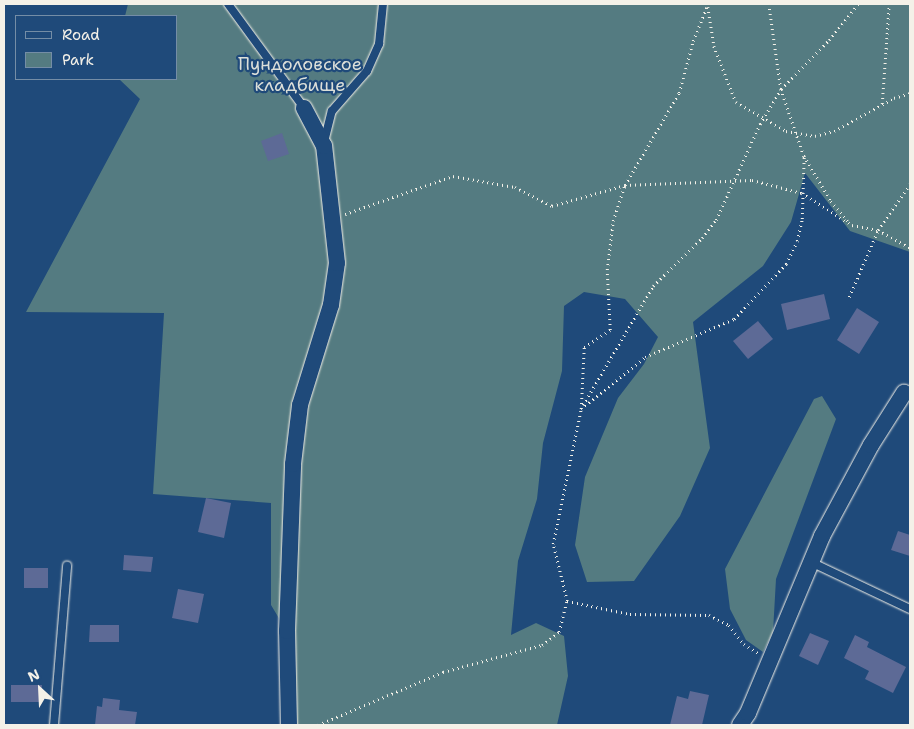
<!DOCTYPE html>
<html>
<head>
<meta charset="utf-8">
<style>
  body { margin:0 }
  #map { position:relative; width:914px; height:729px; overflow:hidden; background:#1f4a7a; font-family:"Shantell Sans",sans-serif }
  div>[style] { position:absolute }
  .green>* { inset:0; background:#547b81 }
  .building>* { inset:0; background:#5d6a96 }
  .path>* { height:2.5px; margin-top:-1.25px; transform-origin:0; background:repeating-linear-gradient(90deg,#f4f1e8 0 1px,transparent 0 5px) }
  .roads { filter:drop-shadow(0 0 1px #f4f1e8) drop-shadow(0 0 1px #f4f1e8) }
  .service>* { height:8px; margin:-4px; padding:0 4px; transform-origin:4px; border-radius:4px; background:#1f4a7a }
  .minor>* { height:16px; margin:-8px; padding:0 8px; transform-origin:8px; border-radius:8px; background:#1f4a7a }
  span { translate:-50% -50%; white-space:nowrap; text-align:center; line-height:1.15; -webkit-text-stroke:4.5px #1f4a7a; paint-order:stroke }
  .park-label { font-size:18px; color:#dcdfd9 }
  .frame { position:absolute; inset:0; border:5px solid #f4f1e8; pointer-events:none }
  .legend { position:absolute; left:15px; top:15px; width:162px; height:65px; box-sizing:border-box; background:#1f4a7a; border:1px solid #748da6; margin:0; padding:6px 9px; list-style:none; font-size:15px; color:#f4f1e8 }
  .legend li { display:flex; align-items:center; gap:10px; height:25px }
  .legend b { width:25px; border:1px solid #748da6 }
  .north { position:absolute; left:15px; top:664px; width:50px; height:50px; -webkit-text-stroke:4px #1f4a7a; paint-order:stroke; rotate:335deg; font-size:14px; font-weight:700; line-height:20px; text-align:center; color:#f4f1e8 }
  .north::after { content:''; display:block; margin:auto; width:18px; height:22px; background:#f4f1e8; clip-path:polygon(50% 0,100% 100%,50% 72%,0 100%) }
</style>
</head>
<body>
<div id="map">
  <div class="green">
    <i style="clip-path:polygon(128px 4px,910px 4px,910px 252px,850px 231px,805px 173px,791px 222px,763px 266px,693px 322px,710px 448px,680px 516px,634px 581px,587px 582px,575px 545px,585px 477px,618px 398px,644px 364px,658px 337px,625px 299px,584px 292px,564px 306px,562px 371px,543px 443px,537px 499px,518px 561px,511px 635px,536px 623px,564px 636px,568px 676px,557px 725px,296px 725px,292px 640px,271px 605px,271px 503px,153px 494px,164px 313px,26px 312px,140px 99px,119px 79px,176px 79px,176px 16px,125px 16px)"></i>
    <i style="clip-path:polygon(822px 396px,836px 419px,776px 579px,773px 632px,763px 652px,746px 640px,730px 609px,725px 569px,814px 399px)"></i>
  </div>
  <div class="building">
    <i style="clip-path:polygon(282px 133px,289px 154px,268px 161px,261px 141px)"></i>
    <i style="clip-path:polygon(824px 294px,830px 319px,787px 330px,781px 304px)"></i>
    <i style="clip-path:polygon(857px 308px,879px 322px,859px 354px,837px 340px)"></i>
    <i style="clip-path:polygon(758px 321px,773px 339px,748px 359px,733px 341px)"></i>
    <i style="clip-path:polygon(206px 498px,231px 503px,224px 538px,198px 532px)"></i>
    <i style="clip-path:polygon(898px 531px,910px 535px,910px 556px,891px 550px)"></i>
    <i style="clip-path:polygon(124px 555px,153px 557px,151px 572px,123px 570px)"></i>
    <i style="clip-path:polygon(24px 568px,48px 568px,48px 588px,24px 588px)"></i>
    <i style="clip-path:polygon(178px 589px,204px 594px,198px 623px,172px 618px)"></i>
    <i style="clip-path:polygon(90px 625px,119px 625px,119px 642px,89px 642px)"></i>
    <i style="clip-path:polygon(810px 633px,829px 641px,818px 665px,799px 656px)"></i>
    <i style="clip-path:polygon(855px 635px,869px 642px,867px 647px,906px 667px,893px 693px,865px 679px,869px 671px,844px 658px)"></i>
    <i style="clip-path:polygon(11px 685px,42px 685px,41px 702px,11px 702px)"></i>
    <i style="clip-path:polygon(690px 691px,709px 695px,702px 725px,670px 725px,677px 696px,688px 699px)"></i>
    <i style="clip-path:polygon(103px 698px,120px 700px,119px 710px,137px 712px,135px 725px,95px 725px,97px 706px,102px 707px)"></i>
  </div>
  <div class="path">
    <i style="left:769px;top:4px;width:86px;rotate:82deg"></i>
    <i style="left:781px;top:89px;width:71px;rotate:71.1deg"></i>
    <i style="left:804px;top:156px;width:52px;rotate:59deg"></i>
    <i style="left:831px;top:201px;width:26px;rotate:50deg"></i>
    <i style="left:708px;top:7px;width:39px;rotate:81deg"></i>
    <i style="left:714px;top:46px;width:60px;rotate:68.6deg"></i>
    <i style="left:736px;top:102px;width:58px;rotate:30.1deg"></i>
    <i style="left:786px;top:131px;width:29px;rotate:10deg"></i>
    <i style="left:815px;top:136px;width:20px;rotate:-15deg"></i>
    <i style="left:834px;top:131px;width:68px;rotate:-28.8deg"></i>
    <i style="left:894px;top:98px;width:17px;rotate:-17deg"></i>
    <i style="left:882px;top:104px;width:100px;rotate:-86deg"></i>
    <i style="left:345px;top:214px;width:114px;rotate:-19.4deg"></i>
    <i style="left:453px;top:176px;width:63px;rotate:10.1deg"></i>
    <i style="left:515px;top:187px;width:42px;rotate:27.2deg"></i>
    <i style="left:552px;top:206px;width:76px;rotate:-16deg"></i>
    <i style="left:625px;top:185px;width:127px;rotate:-2.3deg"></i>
    <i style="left:752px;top:180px;width:52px;rotate:14.6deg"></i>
    <i style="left:802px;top:193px;width:59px;rotate:32.6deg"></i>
    <i style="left:852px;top:225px;width:26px;rotate:11deg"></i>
    <i style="left:878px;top:230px;width:37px;rotate:29deg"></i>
    <i style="left:849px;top:297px;width:73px;rotate:-66.6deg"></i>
    <i style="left:878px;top:230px;width:56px;rotate:-55.2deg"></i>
    <i style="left:583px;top:405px;width:138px;rotate:-59.5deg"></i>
    <i style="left:653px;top:286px;width:69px;rotate:-44.4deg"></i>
    <i style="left:702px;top:238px;width:23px;rotate:-52deg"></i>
    <i style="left:716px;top:220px;width:106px;rotate:-65.4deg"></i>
    <i style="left:760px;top:124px;width:41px;rotate:-59deg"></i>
    <i style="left:781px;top:89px;width:69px;rotate:-45.6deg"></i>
    <i style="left:829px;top:40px;width:46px;rotate:-51.1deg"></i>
    <i style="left:581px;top:409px;width:62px;rotate:-87.2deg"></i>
    <i style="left:584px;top:347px;width:31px;rotate:-33deg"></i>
    <i style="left:610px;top:330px;width:60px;rotate:-92.9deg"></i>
    <i style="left:607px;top:270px;width:49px;rotate:-83deg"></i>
    <i style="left:613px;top:221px;width:38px;rotate:-72deg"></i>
    <i style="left:625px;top:185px;width:107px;rotate:-59.6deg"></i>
    <i style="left:679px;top:93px;width:54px;rotate:-74.9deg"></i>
    <i style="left:693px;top:41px;width:40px;rotate:-68deg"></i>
    <i style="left:567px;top:601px;width:64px;rotate:11.7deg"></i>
    <i style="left:630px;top:614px;width:79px;rotate:0.7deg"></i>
    <i style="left:709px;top:615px;width:22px;rotate:27deg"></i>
    <i style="left:729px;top:625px;width:24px;rotate:52deg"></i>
    <i style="left:744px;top:644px;width:17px;rotate:33deg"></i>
    <i style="left:318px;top:725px;width:136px;rotate:-23deg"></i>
    <i style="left:443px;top:672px;width:103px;rotate:-15.3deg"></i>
    <i style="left:542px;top:645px;width:21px;rotate:-37deg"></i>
    <i style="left:559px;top:632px;width:32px;rotate:-76deg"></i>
    <i style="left:567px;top:601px;width:59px;rotate:-103.8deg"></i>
    <i style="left:553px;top:544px;width:138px;rotate:-78.3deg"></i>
    <i style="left:581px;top:409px;width:82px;rotate:-39.1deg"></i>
    <i style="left:645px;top:357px;width:97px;rotate:-23.1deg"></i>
    <i style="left:734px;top:319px;width:76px;rotate:-46.6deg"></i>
    <i style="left:786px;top:264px;width:25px;rotate:-64deg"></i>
    <i style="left:797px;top:241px;width:23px;rotate:-77deg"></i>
    <i style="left:802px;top:219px;width:63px;rotate:-88.2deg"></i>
  </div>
  <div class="roads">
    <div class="service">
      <i style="left:228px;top:4px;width:129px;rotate:53.8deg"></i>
      <i style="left:324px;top:142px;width:32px;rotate:-76deg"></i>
      <i style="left:332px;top:111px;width:53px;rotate:-48.8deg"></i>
      <i style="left:367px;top:71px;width:30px;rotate:-66deg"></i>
      <i style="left:379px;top:44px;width:40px;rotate:-84.3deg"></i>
      <i style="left:813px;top:563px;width:107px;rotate:25.4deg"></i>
      <i style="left:54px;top:725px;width:160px;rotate:-85.3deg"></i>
    </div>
    <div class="minor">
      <i style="left:289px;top:725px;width:94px;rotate:-91.2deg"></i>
      <i style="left:287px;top:631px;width:167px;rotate:-87.9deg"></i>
      <i style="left:293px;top:464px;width:59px;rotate:-83.2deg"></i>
      <i style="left:300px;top:405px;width:105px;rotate:-72.8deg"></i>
      <i style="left:331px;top:305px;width:42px;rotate:-81.9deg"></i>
      <i style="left:337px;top:263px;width:118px;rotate:-96.3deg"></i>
      <i style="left:324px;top:146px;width:43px;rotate:-117.8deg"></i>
      <i style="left:740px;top:725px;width:14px;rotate:-56deg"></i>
      <i style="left:748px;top:713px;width:192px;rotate:-67.3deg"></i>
      <i style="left:822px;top:536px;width:103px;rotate:-61.7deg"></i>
      <i style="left:871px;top:445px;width:62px;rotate:-57.6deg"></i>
    </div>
  </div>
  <div class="park-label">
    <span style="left:300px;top:75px">Пундоловское<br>кладбище</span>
  </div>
  <div class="frame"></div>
  <ul class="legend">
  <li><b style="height:6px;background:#1f4a7a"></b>Road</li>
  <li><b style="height:14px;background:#547b81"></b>Park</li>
  </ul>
  <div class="north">N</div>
</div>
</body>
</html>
